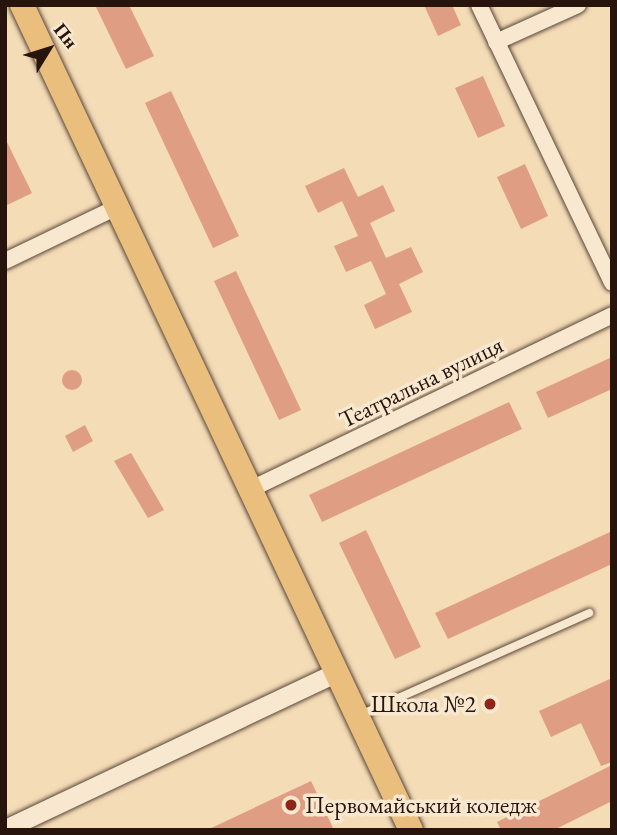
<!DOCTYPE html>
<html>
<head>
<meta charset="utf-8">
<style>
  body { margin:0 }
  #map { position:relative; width:617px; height:835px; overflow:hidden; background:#f4dcb7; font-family:"EB Garamond",serif }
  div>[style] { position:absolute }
  .building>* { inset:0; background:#df9e83 }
  .round { border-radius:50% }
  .roads { filter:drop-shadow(0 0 2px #5a4637) drop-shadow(0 0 2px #5a4637) }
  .service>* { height:8px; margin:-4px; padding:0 4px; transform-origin:4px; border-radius:4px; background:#f8e8d0 }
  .minor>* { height:16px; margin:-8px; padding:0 8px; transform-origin:8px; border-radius:8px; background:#f8e8d0 }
  .tertiary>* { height:19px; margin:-9.5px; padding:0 9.5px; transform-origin:9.5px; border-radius:9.5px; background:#f8e8d0 }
  .primary>* { height:24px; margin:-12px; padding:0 12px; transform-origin:12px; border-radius:12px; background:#eabe7c }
  .dots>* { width:19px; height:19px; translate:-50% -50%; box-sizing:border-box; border:4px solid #f8e8d0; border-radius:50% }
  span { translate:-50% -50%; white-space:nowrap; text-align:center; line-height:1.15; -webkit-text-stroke:7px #f8e8d0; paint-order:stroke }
  .street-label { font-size:24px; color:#27140c }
  .poi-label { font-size:24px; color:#27140c }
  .right { translate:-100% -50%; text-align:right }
  .left { translate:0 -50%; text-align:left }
  .frame { position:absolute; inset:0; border:7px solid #27140c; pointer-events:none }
  .north { position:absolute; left:14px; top:14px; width:70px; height:70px; -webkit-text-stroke:5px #f8e8d0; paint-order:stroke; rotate:52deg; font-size:19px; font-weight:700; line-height:28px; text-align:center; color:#27140c }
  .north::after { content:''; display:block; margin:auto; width:24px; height:32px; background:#27140c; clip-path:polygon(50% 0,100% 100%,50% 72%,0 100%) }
</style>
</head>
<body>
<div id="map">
  <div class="building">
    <i style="clip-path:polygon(95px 5px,129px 5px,154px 56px,126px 69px)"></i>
    <i style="clip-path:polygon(424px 5px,452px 5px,461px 25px,438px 36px)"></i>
    <i style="clip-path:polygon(483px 76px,505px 126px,478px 138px,455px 88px)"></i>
    <i style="clip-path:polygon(171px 91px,239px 236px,213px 248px,145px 103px)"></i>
    <i style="clip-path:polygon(5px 138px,32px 193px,5px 206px)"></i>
    <i style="clip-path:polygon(525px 164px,548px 216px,521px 229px,497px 177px)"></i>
    <i style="clip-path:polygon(344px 168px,358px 197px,383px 185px,395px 211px,370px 223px,386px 258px,411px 247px,423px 272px,399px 284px,412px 312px,375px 329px,364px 305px,386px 294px,371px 261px,346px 272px,334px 246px,358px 236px,342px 201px,318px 213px,305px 186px)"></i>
    <i style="clip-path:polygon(236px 271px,301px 410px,279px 420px,214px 281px)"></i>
    <i style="clip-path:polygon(612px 357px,612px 389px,548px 418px,536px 392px)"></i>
    <i class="round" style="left:62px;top:370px;width:20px;height:20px"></i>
    <i style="clip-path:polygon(509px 402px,522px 429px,322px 522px,309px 495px)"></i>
    <i style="clip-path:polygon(85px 425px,93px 441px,73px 452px,65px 436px)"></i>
    <i style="clip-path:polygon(131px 453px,164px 510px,148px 518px,114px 461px)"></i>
    <i style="clip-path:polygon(366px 530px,421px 647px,395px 659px,339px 543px)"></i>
    <i style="clip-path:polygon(612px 531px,612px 564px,448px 639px,435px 613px)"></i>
    <i style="clip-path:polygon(612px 678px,612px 762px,601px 766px,581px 723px,551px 737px,539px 711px)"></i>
    <i style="clip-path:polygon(612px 765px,612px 801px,554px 830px,501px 830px,497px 822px)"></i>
    <i style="clip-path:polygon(311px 781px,334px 830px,207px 830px)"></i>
  </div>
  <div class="roads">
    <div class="service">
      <i style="left:360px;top:715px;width:251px;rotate:-24deg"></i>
    </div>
    <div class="minor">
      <i style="left:479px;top:5px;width:308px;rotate:64.4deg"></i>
      <i style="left:496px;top:42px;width:90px;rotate:-24.3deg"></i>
      <i style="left:5px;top:261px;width:122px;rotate:-25.7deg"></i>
      <i style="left:249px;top:490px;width:403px;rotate:-25.7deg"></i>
    </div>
    <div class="tertiary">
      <i style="left:5px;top:829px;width:367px;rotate:-25.3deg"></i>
    </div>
    <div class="primary">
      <i style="left:22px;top:5px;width:912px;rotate:64.76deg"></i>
    </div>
  </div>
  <div class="dots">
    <i style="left:490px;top:704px;background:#8f2418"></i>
    <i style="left:291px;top:805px;background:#8f2418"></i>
  </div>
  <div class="street-label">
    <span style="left:421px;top:382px;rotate:-26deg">Театральна вулиця</span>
  </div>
  <div class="poi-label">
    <span class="right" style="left:476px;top:704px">Школа №2</span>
    <span class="left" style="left:305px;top:805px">Первомайський коледж</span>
  </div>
  <div class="frame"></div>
  <div class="north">Пн</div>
</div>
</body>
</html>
